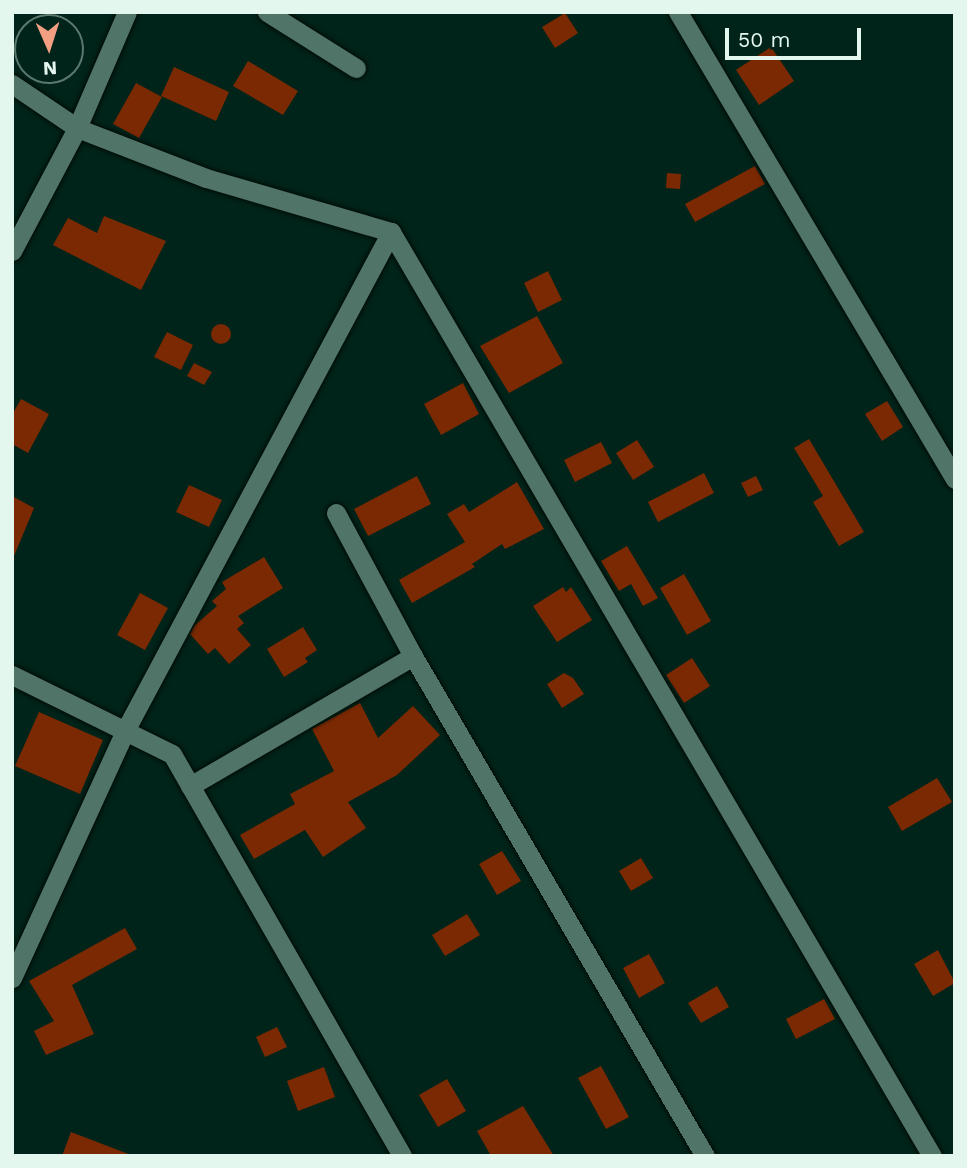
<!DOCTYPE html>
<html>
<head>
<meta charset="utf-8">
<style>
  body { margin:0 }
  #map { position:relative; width:967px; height:1168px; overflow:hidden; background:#00241a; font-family:"Work Sans",sans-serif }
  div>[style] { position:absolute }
  .building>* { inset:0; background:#7a2903 }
  .round { border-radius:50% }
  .roads { filter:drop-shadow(0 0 2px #000c06) drop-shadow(0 0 2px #000c06) }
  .street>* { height:19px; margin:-9.5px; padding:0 9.5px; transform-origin:9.5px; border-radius:9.5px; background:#507568 }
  span { translate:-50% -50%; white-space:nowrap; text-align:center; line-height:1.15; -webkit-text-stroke:6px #00241a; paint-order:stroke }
  .frame { position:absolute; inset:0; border:14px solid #e3f7ef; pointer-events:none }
  .north { position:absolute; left:14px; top:14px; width:70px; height:70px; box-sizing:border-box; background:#00241a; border:2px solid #5b786f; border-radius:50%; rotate:177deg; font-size:19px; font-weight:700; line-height:28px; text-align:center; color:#e3f7ef }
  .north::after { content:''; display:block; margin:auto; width:24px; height:32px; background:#f3a082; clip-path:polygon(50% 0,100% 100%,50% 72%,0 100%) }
  .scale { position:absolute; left:725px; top:28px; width:136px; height:32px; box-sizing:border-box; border:4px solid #e3f7ef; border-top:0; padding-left:9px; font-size:21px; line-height:24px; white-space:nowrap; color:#e3f7ef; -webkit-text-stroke:5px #00241a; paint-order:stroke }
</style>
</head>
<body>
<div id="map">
  <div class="building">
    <i style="clip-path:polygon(565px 13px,578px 33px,555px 48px,542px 27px)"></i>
    <i style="clip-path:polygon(771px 47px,794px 81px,759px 105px,736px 70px)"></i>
    <i style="clip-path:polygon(248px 61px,298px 91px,283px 115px,233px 86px)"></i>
    <i style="clip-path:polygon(174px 67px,229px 92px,216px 121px,161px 96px)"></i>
    <i style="clip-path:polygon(136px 83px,162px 97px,139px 138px,113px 124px)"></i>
    <i style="clip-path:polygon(755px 166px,765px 184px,695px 222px,685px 204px)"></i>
    <i style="clip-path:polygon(667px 173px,681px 174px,680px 189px,666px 188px)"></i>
    <i style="clip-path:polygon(104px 216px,166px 241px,141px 290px,53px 245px,68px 218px,97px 233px)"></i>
    <i style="clip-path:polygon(548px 271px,562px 300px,538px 312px,524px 283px)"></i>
    <i style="clip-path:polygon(537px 316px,563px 363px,509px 393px,480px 346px)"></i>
    <i class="round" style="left:211px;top:324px;width:20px;height:20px"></i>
    <i style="clip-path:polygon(167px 332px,193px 345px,181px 370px,154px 357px)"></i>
    <i style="clip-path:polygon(194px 363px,212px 372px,204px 385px,187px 376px)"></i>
    <i style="clip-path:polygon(463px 383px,479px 414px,441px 435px,424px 404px)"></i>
    <i style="clip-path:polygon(21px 399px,49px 414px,28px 453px,12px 444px,12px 415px)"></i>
    <i style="clip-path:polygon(887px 401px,903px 427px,882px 441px,865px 414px)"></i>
    <i style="clip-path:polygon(809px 439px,864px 532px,839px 546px,813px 502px,823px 496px,794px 448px)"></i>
    <i style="clip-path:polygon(637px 440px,654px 467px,633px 480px,616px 453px)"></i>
    <i style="clip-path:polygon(601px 442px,612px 463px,575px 482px,564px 460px)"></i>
    <i style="clip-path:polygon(704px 473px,714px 493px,658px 522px,648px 502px)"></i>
    <i style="clip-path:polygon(417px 476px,431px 504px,368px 536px,354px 509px)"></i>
    <i style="clip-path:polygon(756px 476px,763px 490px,748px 497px,741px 483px)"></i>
    <i style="clip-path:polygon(517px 482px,544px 529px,505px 549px,502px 544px,472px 564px,475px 567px,412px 603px,399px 580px,465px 542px,447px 514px,464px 504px,469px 512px)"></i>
    <i style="clip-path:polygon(189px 485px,222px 500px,209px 527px,176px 512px)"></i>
    <i style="clip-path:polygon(12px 496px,34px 508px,12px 561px)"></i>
    <i style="clip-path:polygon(627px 546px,658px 598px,643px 606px,631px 584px,619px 591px,601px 561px)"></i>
    <i style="clip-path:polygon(264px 557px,283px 588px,238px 616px,244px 623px,237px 629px,251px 645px,229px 664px,215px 648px,208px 654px,190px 634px,195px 625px,217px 606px,212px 601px,226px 589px,222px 582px)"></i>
    <i style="clip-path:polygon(684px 574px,711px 621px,687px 635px,660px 588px)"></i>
    <i style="clip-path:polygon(563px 587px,566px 592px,571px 587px,592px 620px,557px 642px,533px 606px)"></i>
    <i style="clip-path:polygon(140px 593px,168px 608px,145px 650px,117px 635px)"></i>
    <i style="clip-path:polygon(303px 627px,317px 650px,305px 658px,308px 662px,284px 677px,267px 649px)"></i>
    <i style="clip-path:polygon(692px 658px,710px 686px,684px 703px,666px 675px)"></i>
    <i style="clip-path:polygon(564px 673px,573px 678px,584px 694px,562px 708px,547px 684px)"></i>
    <i style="clip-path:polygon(360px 703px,378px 738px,413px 706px,440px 735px,397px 775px,348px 802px,366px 828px,323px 857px,305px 830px,254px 859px,240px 835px,295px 804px,290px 794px,334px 771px,312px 729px)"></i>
    <i style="clip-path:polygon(39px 712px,103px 740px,80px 794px,15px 766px)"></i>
    <i style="clip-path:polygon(937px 778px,952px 802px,902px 831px,888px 807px)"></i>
    <i style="clip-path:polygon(502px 851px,521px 881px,497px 895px,479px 864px)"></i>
    <i style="clip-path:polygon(641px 858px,653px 878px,631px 891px,619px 871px)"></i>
    <i style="clip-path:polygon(467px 914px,480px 935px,445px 956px,432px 935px)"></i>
    <i style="clip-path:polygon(125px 928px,137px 949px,72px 985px,94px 1034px,46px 1055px,34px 1031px,54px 1021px,29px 981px)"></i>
    <i style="clip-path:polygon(938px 950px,955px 983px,933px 996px,914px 964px)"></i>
    <i style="clip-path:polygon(649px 954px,665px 983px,639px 998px,623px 968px)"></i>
    <i style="clip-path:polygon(717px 986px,729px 1007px,701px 1023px,688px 1003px)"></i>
    <i style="clip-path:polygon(824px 999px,835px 1019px,796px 1039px,786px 1019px)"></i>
    <i style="clip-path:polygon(277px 1027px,287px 1047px,265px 1057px,256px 1037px)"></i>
    <i style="clip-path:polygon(601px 1066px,629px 1117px,606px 1129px,578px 1078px)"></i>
    <i style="clip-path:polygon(324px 1067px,335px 1097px,298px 1111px,287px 1081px)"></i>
    <i style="clip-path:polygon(447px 1079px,466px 1111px,438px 1127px,419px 1095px)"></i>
    <i style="clip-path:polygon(523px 1106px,554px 1156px,491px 1156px,477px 1131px)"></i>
    <i style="clip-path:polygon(71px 1132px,131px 1155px,131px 1156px,62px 1156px)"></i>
  </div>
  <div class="roads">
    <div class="street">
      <i style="left:267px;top:12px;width:105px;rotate:32.2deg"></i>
      <i style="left:678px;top:12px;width:543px;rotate:59.33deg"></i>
      <i style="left:12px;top:84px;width:78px;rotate:34.1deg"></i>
      <i style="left:77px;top:128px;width:126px;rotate:-66.7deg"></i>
      <i style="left:391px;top:232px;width:1071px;rotate:59.65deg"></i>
      <i style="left:12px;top:251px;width:139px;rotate:-62.1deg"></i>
      <i style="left:77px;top:128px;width:138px;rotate:21.2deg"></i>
      <i style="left:206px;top:178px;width:193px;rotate:16.3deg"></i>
      <i style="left:391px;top:232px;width:563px;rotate:118.07deg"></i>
      <i style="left:126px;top:729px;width:274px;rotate:114.6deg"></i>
      <i style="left:336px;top:513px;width:162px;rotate:61.7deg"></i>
      <i style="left:413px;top:656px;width:579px;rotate:59.72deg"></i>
      <i style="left:12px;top:675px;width:178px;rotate:26.3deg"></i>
      <i style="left:172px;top:754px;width:463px;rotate:60.2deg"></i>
      <i style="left:190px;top:786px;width:258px;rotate:-30.2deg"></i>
    </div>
  </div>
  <div class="frame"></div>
  <div class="north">N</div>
  <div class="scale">50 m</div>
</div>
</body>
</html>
